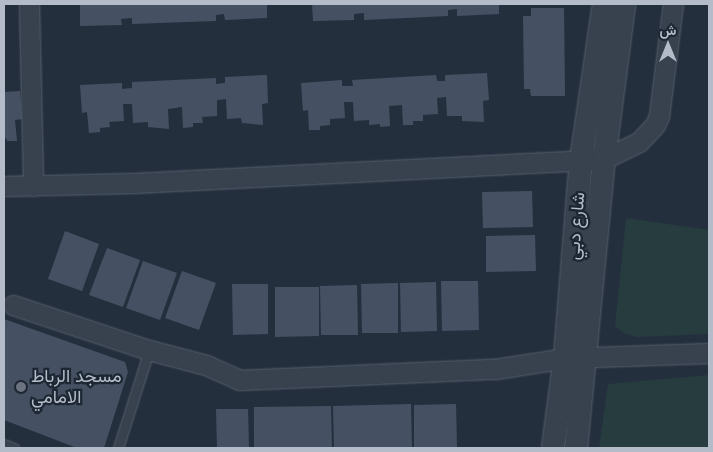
<!DOCTYPE html>
<html>
<head>
<meta charset="utf-8">
<style>
  body { margin:0 }
  #map { position:relative; width:713px; height:452px; overflow:hidden; background:#242f3e; font-family:"DM Sans",Vazirmatn,sans-serif }
  div>[style] { position:absolute }
  .green>* { inset:0; background:#263c3f }
  .building>* { inset:0; background:#455162 }
  .roads { filter:drop-shadow(0 0 1px #565f6c) drop-shadow(0 0 1px #565f6c) }
  .service>* { height:9px; margin:-4.5px; padding:0 4.5px; transform-origin:4.5px; border-radius:4.5px; background:#38414e }
  .minor>* { height:19px; margin:-9.5px; padding:0 9.5px; transform-origin:9.5px; border-radius:9.5px; background:#38414e }
  .tertiary>* { height:22px; margin:-11px; padding:0 11px; transform-origin:11px; border-radius:11px; background:#38414e }
  .dots>* { width:14px; height:14px; translate:-50% -50%; box-sizing:border-box; border:2px solid #1d2633; border-radius:50% }
  span { translate:-50% -50%; white-space:nowrap; text-align:center; line-height:1.15; -webkit-text-stroke:4.5px #1d2633; paint-order:stroke }
  .street-label { font-size:18px; color:#b4bcc9 }
  .poi-label { font-size:18px; color:#b4bcc9 }
  .left { translate:0 -50%; text-align:left }
  .frame { position:absolute; inset:0; border:5px solid #b4bcc9; pointer-events:none }
  .north { position:absolute; left:643px; top:20px; width:50px; height:50px; -webkit-text-stroke:4px #1d2633; paint-order:stroke; rotate:0deg; font-size:14px; font-weight:700; line-height:20px; text-align:center; color:#b4bcc9 }
  .north::after { content:''; display:block; margin:auto; width:18px; height:22px; background:#b4bcc9; clip-path:polygon(50% 0,100% 100%,50% 72%,0 100%) }
</style>
</head>
<body>
<div id="map">
  <div class="green">
    <i style="clip-path:polygon(626px 218px,709px 230px,709px 334px,637px 337px,626px 334px,615px 326px)"></i>
    <i style="clip-path:polygon(709px 375px,709px 448px,599px 448px,608px 384px)"></i>
  </div>
  <div class="building">
    <i style="clip-path:polygon(80px 4px,267px 4px,267px 18px,225px 20px,224px 14px,216px 15px,216px 21px,132px 24px,132px 18px,121px 19px,122px 25px,80px 26px)"></i>
    <i style="clip-path:polygon(312px 4px,499px 4px,499px 14px,457px 16px,457px 9px,448px 10px,448px 16px,364px 20px,364px 13px,354px 14px,354px 20px,313px 21px)"></i>
    <i style="clip-path:polygon(531px 8px,564px 8px,565px 96px,531px 96px,530px 89px,524px 89px,523px 16px,531px 16px)"></i>
    <i style="clip-path:polygon(487px 73px,489px 100px,483px 101px,484px 122px,462px 121px,462px 116px,447px 116px,446px 97px,437px 98px,438px 114px,423px 115px,423px 121px,413px 121px,413px 125px,403px 125px,402px 105px,389px 106px,390px 126px,380px 127px,380px 124px,369px 125px,369px 120px,354px 121px,353px 102px,344px 102px,345px 118px,330px 119px,330px 125px,320px 126px,320px 130px,309px 130px,308px 110px,303px 111px,301px 83px,342px 80px,342px 86px,353px 86px,352px 80px,436px 75px,437px 81px,445px 81px,445px 75px)"></i>
    <i style="clip-path:polygon(267px 75px,268px 103px,262px 104px,263px 125px,242px 123px,241px 118px,227px 119px,226px 99px,217px 100px,217px 116px,202px 117px,203px 123px,193px 123px,193px 127px,183px 128px,182px 107px,168px 109px,169px 129px,148px 127px,148px 122px,133px 123px,132px 104px,123px 104px,124px 121px,109px 122px,110px 127px,100px 128px,100px 132px,89px 133px,87px 112px,82px 113px,80px 85px,122px 83px,122px 89px,132px 88px,132px 82px,216px 78px,216px 84px,225px 83px,225px 77px)"></i>
    <i style="clip-path:polygon(20px 91px,22px 119px,15px 120px,17px 141px,7px 141px,6px 138px,4px 139px,4px 92px)"></i>
    <i style="clip-path:polygon(532px 191px,533px 227px,483px 228px,482px 192px)"></i>
    <i style="clip-path:polygon(65px 231px,99px 244px,82px 291px,48px 279px)"></i>
    <i style="clip-path:polygon(535px 235px,536px 271px,486px 272px,486px 236px)"></i>
    <i style="clip-path:polygon(107px 248px,140px 260px,123px 307px,89px 295px)"></i>
    <i style="clip-path:polygon(143px 261px,177px 273px,160px 320px,126px 308px)"></i>
    <i style="clip-path:polygon(182px 271px,216px 283px,199px 330px,165px 318px)"></i>
    <i style="clip-path:polygon(441px 281px,478px 281px,479px 330px,442px 331px)"></i>
    <i style="clip-path:polygon(436px 282px,437px 331px,401px 332px,400px 283px)"></i>
    <i style="clip-path:polygon(398px 283px,398px 333px,362px 333px,361px 284px)"></i>
    <i style="clip-path:polygon(232px 284px,268px 284px,268px 334px,233px 335px)"></i>
    <i style="clip-path:polygon(357px 285px,358px 335px,321px 335px,320px 286px)"></i>
    <i style="clip-path:polygon(275px 287px,319px 287px,319px 336px,275px 337px)"></i>
    <i style="clip-path:polygon(4px 319px,125px 362px,128px 372px,104px 448px,77px 448px,4px 420px)"></i>
    <i style="clip-path:polygon(411px 404px,412px 448px,334px 448px,333px 406px)"></i>
    <i style="clip-path:polygon(456px 404px,457px 448px,414px 448px,414px 405px)"></i>
    <i style="clip-path:polygon(331px 406px,332px 448px,254px 448px,254px 407px)"></i>
    <i style="clip-path:polygon(216px 409px,248px 409px,249px 448px,217px 448px)"></i>
  </div>
  <div class="roads">
    <div class="service">
      <i style="left:4px;top:444px;width:11px;rotate:22deg"></i>
      <i style="left:118px;top:448px;width:103px;rotate:-72.4deg"></i>
    </div>
    <div class="minor">
      <i style="left:29px;top:4px;width:182px;rotate:88.7deg"></i>
      <i style="left:4px;top:186px;width:130px;rotate:-1.3deg"></i>
      <i style="left:134px;top:183px;width:471px;rotate:-2.9deg"></i>
      <i style="left:604px;top:159px;width:39px;rotate:-26deg"></i>
      <i style="left:639px;top:142px;width:23px;rotate:-47deg"></i>
      <i style="left:655px;top:125px;width:10px;rotate:-66deg"></i>
      <i style="left:659px;top:116px;width:113px;rotate:-82.9deg"></i>
      <i style="left:13px;top:305px;width:143px;rotate:18.3deg"></i>
      <i style="left:149px;top:350px;width:59px;rotate:14.7deg"></i>
      <i style="left:206px;top:365px;width:36px;rotate:24deg"></i>
      <i style="left:239px;top:380px;width:256px;rotate:-2.5deg"></i>
      <i style="left:495px;top:369px;width:71px;rotate:-8.9deg"></i>
      <i style="left:565px;top:358px;width:144px;rotate:-2deg"></i>
    </div>
    <div class="tertiary">
      <i style="left:553px;top:448px;width:91px;rotate:-82.4deg"></i>
      <i style="left:565px;top:358px;width:198px;rotate:-85.4deg"></i>
      <i style="left:581px;top:161px;width:159px;rotate:-81.7deg"></i>
      <i style="left:576px;top:448px;width:290px;rotate:-84.5deg"></i>
      <i style="left:604px;top:159px;width:156px;rotate:-82.6deg"></i>
    </div>
  </div>
  <div class="dots">
    <i style="left:21px;top:387px;background:#6b7280"></i>
  </div>
  <div class="street-label">
    <span style="left:576px;top:226px;rotate:-85deg">شارع دبي</span>
  </div>
  <div class="poi-label">
    <span class="left" style="left:31px;top:387px">مسجد الرباط<br>الامامي</span>
  </div>
  <div class="frame"></div>
  <div class="north">ش</div>
</div>
</body>
</html>
